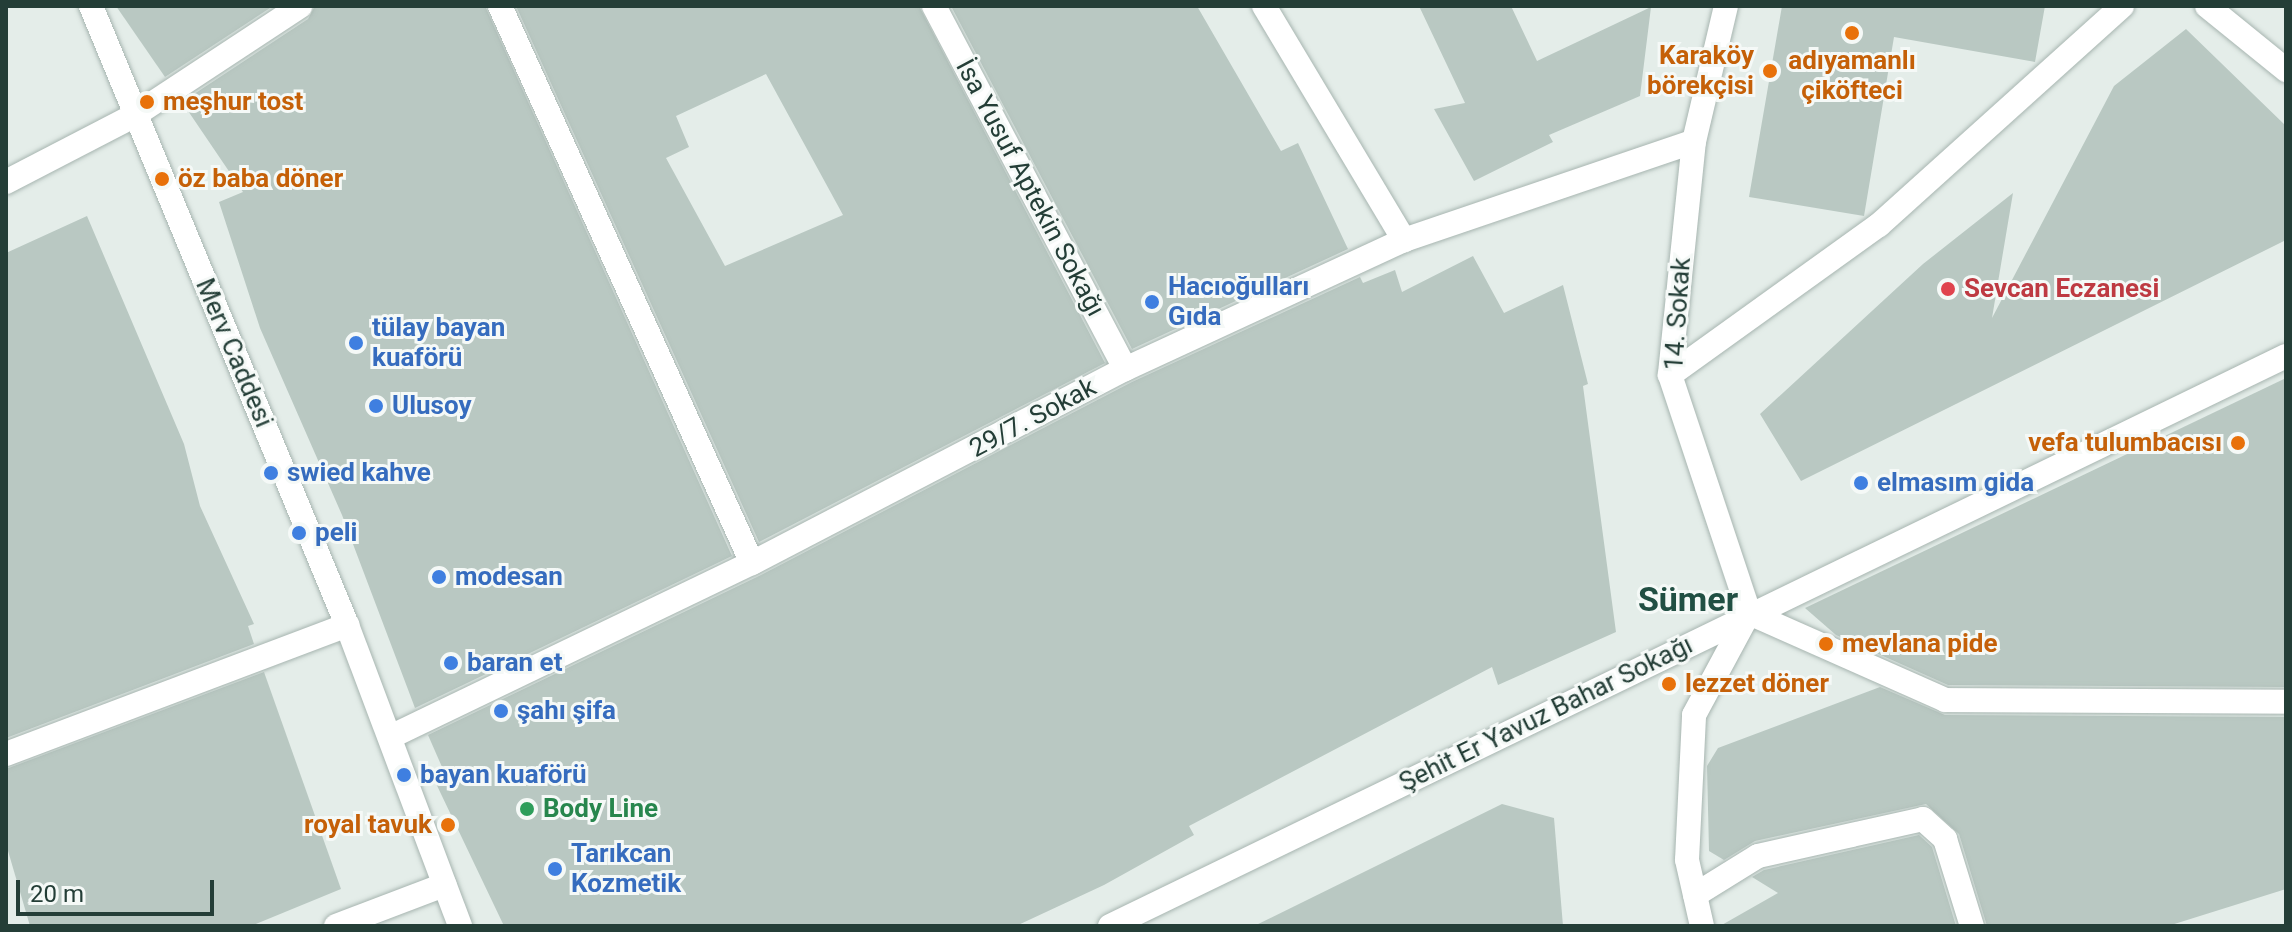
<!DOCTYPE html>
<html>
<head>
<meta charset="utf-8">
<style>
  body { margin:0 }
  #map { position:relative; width:2292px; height:932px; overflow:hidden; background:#e4ede9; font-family:Roboto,sans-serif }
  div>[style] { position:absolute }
  .building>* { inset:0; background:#b9c8c2 }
  .roads { filter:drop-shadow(0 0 2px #a7b5b0) drop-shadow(0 0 2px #a7b5b0) }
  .minor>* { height:24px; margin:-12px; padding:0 12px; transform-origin:12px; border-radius:12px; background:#fff }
  .secondary>* { height:24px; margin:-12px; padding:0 12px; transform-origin:12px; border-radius:12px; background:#fff }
  .dots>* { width:22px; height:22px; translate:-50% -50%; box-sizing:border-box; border:4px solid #f5f9f7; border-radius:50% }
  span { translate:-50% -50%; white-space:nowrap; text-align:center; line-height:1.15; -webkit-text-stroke:6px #f5f9f7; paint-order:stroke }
  .food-label { font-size:26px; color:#c56008; font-weight:700 }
  .right { translate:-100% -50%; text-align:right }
  .left { translate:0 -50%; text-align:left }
  .street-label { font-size:26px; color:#243e37 }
  .shop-label { font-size:26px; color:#366cbe; font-weight:700 }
  .health-label { font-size:26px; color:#be3a42; font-weight:700 }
  .leisure-label { font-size:26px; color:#27864d; font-weight:700 }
  .district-label { font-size:34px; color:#214f43; font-weight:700 }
  .frame { position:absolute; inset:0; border:8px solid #243e37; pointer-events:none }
  .scale { position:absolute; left:16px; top:880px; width:198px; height:36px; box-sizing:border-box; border:4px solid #243e37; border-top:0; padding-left:10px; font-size:24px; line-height:28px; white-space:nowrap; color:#243e37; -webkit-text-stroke:6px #f5f9f7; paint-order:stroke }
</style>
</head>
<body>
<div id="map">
  <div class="building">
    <i style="clip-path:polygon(116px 6px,273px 6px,165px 77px)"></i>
    <i style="clip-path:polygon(315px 6px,485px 6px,732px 556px,415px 708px,342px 515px,260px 328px,219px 202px,243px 192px,182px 102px,308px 19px)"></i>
    <i style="clip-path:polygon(evenodd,516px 6px,919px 6px,1105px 363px,759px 542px,516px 6px,766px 74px,843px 215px,725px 266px,666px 158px,689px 147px,676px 116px,766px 74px)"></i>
    <i style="clip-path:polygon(951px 6px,1197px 6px,1281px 151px,1298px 143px,1348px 249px,1132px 349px)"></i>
    <i style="clip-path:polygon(1419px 6px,1511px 6px,1537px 61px,1651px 7px,1640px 96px,1549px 135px,1553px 142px,1474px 181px,1434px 109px,1465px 103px)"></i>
    <i style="clip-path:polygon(1782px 6px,2045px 6px,2035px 62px,1894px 37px,1864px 216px,1749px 197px)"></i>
    <i style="clip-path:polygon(2186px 29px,2286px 126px,2286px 240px,1801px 481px,1760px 414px,1923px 264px,2013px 193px,1992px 318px,2114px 86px)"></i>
    <i style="clip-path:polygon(87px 216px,184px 444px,200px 506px,254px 624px,248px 626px,254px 644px,6px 738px,6px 253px)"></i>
    <i style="clip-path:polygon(1473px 256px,1504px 313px,1563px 285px,1588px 384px,1583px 386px,1616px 632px,1498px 685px,1492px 667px,1189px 826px,1194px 835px,1104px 885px,1016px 926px,504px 926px,431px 773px,442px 767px,428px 735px,759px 576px,1132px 382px,1360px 277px,1363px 283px,1395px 270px,1402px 292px)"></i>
    <i style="clip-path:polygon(2286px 378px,2286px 687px,1948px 685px,1836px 635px,1805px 608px)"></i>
    <i style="clip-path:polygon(264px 672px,341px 889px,251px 926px,30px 926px,6px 844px,6px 769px)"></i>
    <i style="clip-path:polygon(1880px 687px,1945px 715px,2286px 717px,2286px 889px,2168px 926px,1987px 926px,1959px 834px,1926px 804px,1755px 841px,1724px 860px,1709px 851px,1707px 766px,1718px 748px)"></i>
    <i style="clip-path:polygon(1502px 804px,1554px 818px,1563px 926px,1254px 926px)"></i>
    <i style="clip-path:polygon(1919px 835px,1932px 847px,1956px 926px,1720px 926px,1778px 893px,1752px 877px,1764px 870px)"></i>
  </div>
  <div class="roads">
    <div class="minor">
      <i style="left:500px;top:6px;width:611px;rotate:65.66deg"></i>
      <i style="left:934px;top:6px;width:410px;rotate:62.2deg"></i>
      <i style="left:1264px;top:6px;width:273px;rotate:59.1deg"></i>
      <i style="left:1726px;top:6px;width:139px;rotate:103.3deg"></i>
      <i style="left:1694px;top:141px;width:235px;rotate:95.9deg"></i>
      <i style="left:1670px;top:375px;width:251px;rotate:71.6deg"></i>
      <i style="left:2207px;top:6px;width:102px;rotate:39deg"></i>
      <i style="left:6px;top:182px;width:145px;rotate:-27.4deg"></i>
      <i style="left:135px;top:115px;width:198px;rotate:-33.4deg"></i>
      <i style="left:1670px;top:375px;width:257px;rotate:-35.7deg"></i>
      <i style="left:1879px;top:225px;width:327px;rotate:-42deg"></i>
      <i style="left:1749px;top:613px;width:214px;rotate:23.9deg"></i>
      <i style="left:1945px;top:700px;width:341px;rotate:0.3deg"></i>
      <i style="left:390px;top:737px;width:402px;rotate:-25.7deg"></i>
      <i style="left:752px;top:563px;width:420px;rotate:-27.5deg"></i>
      <i style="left:1125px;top:369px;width:307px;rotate:-24.8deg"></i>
      <i style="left:1404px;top:240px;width:306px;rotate:-18.8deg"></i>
      <i style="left:6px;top:754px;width:365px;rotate:-20.7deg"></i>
      <i style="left:1695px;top:895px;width:74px;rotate:-31.8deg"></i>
      <i style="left:1758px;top:856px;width:169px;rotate:-12.6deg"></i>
      <i style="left:1923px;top:819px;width:30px;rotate:42deg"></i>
      <i style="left:1945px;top:839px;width:91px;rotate:72.8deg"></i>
      <i style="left:336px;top:926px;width:116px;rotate:-20.8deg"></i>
      <i style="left:1110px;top:926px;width:1307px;rotate:-25.86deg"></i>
      <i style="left:1702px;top:926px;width:68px;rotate:-102.8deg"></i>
      <i style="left:1687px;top:860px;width:145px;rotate:-87.2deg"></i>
      <i style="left:1694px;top:715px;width:116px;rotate:-61.7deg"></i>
    </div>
    <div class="secondary">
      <i style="left:91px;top:6px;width:670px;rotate:67.53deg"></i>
      <i style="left:347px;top:625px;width:322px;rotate:69.4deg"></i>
    </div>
  </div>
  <div class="dots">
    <i style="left:1852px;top:33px;background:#e8710a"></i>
    <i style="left:1770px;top:71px;background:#e8710a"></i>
    <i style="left:147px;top:102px;background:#e8710a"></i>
    <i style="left:162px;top:179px;background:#e8710a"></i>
    <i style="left:1948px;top:289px;background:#e0444e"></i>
    <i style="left:1152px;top:302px;background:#3f7fe0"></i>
    <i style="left:356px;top:343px;background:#3f7fe0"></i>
    <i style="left:376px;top:406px;background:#3f7fe0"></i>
    <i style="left:2238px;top:443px;background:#e8710a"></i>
    <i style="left:271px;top:473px;background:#3f7fe0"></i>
    <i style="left:1861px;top:483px;background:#3f7fe0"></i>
    <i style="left:299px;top:533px;background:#3f7fe0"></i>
    <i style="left:439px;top:577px;background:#3f7fe0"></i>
    <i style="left:1826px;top:644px;background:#e8710a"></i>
    <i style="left:451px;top:663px;background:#3f7fe0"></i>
    <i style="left:1669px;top:684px;background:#e8710a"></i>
    <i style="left:501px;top:711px;background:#3f7fe0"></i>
    <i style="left:404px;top:775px;background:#3f7fe0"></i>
    <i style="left:527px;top:809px;background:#2e9e5b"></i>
    <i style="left:448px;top:825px;background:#e8710a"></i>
    <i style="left:555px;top:869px;background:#3f7fe0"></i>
  </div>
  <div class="food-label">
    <span class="right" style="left:1754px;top:71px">Karaköy<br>börekçisi</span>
    <span style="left:1852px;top:76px">adıyamanlı<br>çiköfteci</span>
    <span class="left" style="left:163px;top:102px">meşhur tost</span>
    <span class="left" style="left:178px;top:179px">öz baba döner</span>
    <span class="right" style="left:2222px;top:443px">vefa tulumbacısı</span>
    <span class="left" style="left:1842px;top:644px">mevlana pide</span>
    <span class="left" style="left:1685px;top:684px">lezzet döner</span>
    <span class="right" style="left:432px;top:825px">royal tavuk</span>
  </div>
  <div class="street-label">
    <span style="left:1030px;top:188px;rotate:62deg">İsa Yusuf Aptekin Sokağı</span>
    <span style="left:1678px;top:314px;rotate:-86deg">14. Sokak</span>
    <span style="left:234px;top:353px;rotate:67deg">Merv Caddesi</span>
    <span style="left:1033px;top:418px;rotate:-28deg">29/7. Sokak</span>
    <span style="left:1546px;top:714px;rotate:-26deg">Şehit Er Yavuz Bahar Sokağı</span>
  </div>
  <div class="shop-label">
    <span class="left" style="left:1168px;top:302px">Hacıoğulları<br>Gıda</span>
    <span class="left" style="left:372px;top:343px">tülay bayan<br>kuaförü</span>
    <span class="left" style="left:392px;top:406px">Ulusoy</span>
    <span class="left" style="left:287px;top:473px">swied kahve</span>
    <span class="left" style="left:1877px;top:483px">elmasım gida</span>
    <span class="left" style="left:315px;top:533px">peli</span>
    <span class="left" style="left:455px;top:577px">modesan</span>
    <span class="left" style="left:467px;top:663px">baran et</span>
    <span class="left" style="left:517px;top:711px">şahı şifa</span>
    <span class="left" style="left:420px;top:775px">bayan kuaförü</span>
    <span class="left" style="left:571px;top:869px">Tarıkcan<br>Kozmetik</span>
  </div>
  <div class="health-label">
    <span class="left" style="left:1964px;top:289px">Sevcan Eczanesi</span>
  </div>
  <div class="leisure-label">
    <span class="left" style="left:543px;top:809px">Body Line</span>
  </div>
  <div class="district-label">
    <span style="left:1688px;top:600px">Sümer</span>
  </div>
  <div class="frame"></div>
  <div class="scale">20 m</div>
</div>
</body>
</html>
